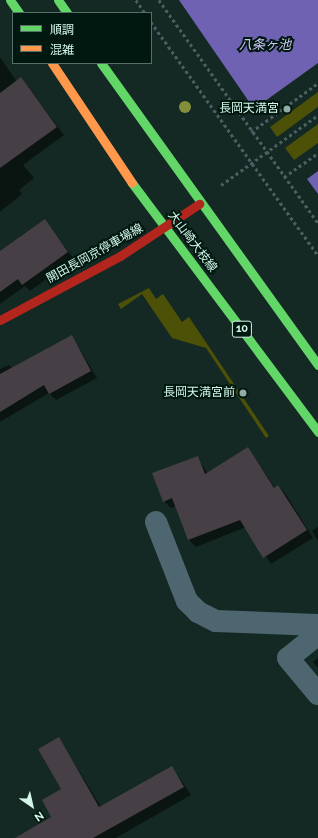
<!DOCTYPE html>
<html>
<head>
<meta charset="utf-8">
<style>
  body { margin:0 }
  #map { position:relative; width:318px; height:838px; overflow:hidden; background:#142923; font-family:Raleway,"Noto Sans JP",sans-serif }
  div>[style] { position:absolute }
  .green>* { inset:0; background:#4d5107 }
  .water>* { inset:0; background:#7062b2 }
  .shadow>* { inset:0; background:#0007 }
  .building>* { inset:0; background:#473f46 }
  .path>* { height:2.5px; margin-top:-1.25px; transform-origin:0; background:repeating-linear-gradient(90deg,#4b5f62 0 3px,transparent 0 6px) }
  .street>* { height:22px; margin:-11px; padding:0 11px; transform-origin:11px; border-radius:11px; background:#4e666f }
  .fast>* { height:9px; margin:-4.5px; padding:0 4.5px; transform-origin:4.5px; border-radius:4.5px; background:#63d668 }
  .slow>* { height:9px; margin:-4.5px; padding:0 4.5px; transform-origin:4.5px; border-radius:4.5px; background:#ff974d }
  .jam>* { height:9px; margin:-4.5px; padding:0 4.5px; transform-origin:4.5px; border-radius:4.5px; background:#b3261e }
  .trees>* { width:12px; height:12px; margin:-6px; border-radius:50%; background:#838e3c }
  .dots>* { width:11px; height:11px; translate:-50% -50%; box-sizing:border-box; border:2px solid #001810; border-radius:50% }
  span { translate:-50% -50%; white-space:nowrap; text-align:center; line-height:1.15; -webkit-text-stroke:4px #001810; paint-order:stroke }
  .shield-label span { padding:1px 3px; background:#001810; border:1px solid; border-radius:3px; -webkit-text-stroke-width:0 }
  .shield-label { font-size:11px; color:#d4f6e9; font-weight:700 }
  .poi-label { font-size:12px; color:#d4f6e9 }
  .right { translate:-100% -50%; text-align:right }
  .street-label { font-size:12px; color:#d4f6e9 }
  .water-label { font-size:13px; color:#cdc8f7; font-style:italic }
  .legend { position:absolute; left:12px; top:12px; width:140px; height:52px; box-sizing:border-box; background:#001810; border:1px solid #557167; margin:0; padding:5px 7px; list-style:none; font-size:12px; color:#d4f6e9 }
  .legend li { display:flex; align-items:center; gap:8px; height:20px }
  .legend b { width:20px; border:1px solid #557167 }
  .north { position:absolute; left:12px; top:786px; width:40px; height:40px; -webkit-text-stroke:3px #001810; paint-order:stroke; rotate:146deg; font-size:11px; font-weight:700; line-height:16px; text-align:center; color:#d4f6e9 }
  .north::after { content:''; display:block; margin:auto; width:14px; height:18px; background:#d4f6e9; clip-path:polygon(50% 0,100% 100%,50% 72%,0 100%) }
</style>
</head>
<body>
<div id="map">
  <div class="green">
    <i style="clip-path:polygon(318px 92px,318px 107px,277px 137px,270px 127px)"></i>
    <i style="clip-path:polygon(318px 124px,318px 143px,294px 160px,285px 148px)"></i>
    <i style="clip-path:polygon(149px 288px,156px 299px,163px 294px,182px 322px,189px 317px,269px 436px,266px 438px,206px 348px,172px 338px,142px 294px,121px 309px,118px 304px)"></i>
  </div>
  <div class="water">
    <i style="clip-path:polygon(179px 0,318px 0,318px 63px,254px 109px)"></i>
    <i style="clip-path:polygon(318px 171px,318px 194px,307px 179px)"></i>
  </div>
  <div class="shadow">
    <i style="clip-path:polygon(0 57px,17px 82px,21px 79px,28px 87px,64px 135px,23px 165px,34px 178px,19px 190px,22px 194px,0 212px)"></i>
    <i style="clip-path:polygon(45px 220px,74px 259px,30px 291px,25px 286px,0 304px,0 252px)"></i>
    <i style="clip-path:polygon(72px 336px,97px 378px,56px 400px,49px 393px,0 422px,0 369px,9px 365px,13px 368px)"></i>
    <i style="clip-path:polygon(248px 448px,275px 488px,278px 486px,285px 493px,313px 538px,271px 564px,246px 527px,196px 547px,189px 540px,176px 506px,171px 508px,164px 501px,197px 457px,208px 474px)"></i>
    <i style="clip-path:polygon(318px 527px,318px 541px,312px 531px)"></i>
    <i style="clip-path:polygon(318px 658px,318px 668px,313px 662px)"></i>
    <i style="clip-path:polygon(59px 738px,101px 807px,172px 767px,191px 795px,116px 838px,46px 838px,62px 789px)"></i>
  </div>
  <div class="building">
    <i style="clip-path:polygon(21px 77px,57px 127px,0 168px,0 93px)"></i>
    <i style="clip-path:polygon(45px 219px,68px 252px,22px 285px,18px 279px,0 292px,0 251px)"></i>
    <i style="clip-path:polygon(72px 335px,91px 371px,49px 394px,44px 385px,0 412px,0 374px)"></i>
    <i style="clip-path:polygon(248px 447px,274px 488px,278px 485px,307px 530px,263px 558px,240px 520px,188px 540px,172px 498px,163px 502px,152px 473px,198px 456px,205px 474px)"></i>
    <i style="clip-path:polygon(59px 737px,99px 807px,172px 766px,184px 787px,93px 838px,15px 838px,51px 817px,42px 800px,61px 789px,38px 749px)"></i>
  </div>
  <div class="path">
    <i style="left:136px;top:0;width:16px;rotate:55deg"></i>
    <i style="left:159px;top:0;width:274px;rotate:54.5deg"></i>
    <i style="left:151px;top:22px;width:287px;rotate:54.4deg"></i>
    <i style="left:251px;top:132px;width:83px;rotate:-36.2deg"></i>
    <i style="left:284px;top:177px;width:42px;rotate:-35.2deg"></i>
    <i style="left:221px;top:185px;width:120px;rotate:-35.8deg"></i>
  </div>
  <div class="street">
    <i style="left:156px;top:522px;width:85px;rotate:68.6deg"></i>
    <i style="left:187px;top:601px;width:16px;rotate:45deg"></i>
    <i style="left:198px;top:612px;width:20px;rotate:27deg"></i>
    <i style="left:216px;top:621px;width:102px;rotate:2.2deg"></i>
    <i style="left:318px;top:634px;width:38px;rotate:141deg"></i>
    <i style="left:288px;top:658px;width:47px;rotate:50.2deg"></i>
  </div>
  <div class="fast">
    <i style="left:10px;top:0;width:16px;rotate:55deg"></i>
    <i style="left:58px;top:0;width:16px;rotate:55deg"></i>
    <i style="left:101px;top:63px;width:372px;rotate:54.3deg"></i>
    <i style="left:132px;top:183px;width:311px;rotate:53.2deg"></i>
  </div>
  <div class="slow">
    <i style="left:52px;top:63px;width:144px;rotate:56.3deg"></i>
  </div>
  <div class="jam">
    <i style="left:0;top:320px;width:136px;rotate:-28.1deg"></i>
    <i style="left:120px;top:256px;width:95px;rotate:-33.4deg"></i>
  </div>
  <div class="trees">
    <i style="left:185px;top:107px"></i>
  </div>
  <div class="dots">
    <i style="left:287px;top:109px;background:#91aea4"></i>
    <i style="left:243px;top:393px;background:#91aea4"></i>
  </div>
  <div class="shield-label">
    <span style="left:242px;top:329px">10</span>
  </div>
  <div class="poi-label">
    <span class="right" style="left:279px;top:109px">長岡天満宮</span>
    <span class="right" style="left:235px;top:393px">長岡天満宮前</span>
  </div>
  <div class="street-label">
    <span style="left:192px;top:242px;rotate:53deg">大山崎大枝線</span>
    <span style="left:95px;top:254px;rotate:-29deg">開田長岡京停車場線</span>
  </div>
  <div class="water-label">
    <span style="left:265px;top:45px">八条ヶ池</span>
  </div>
  <ul class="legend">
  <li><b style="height:5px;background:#63d668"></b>順調</li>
  <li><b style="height:5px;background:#ff974d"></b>混雑</li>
  </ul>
  <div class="north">N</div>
</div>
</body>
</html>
